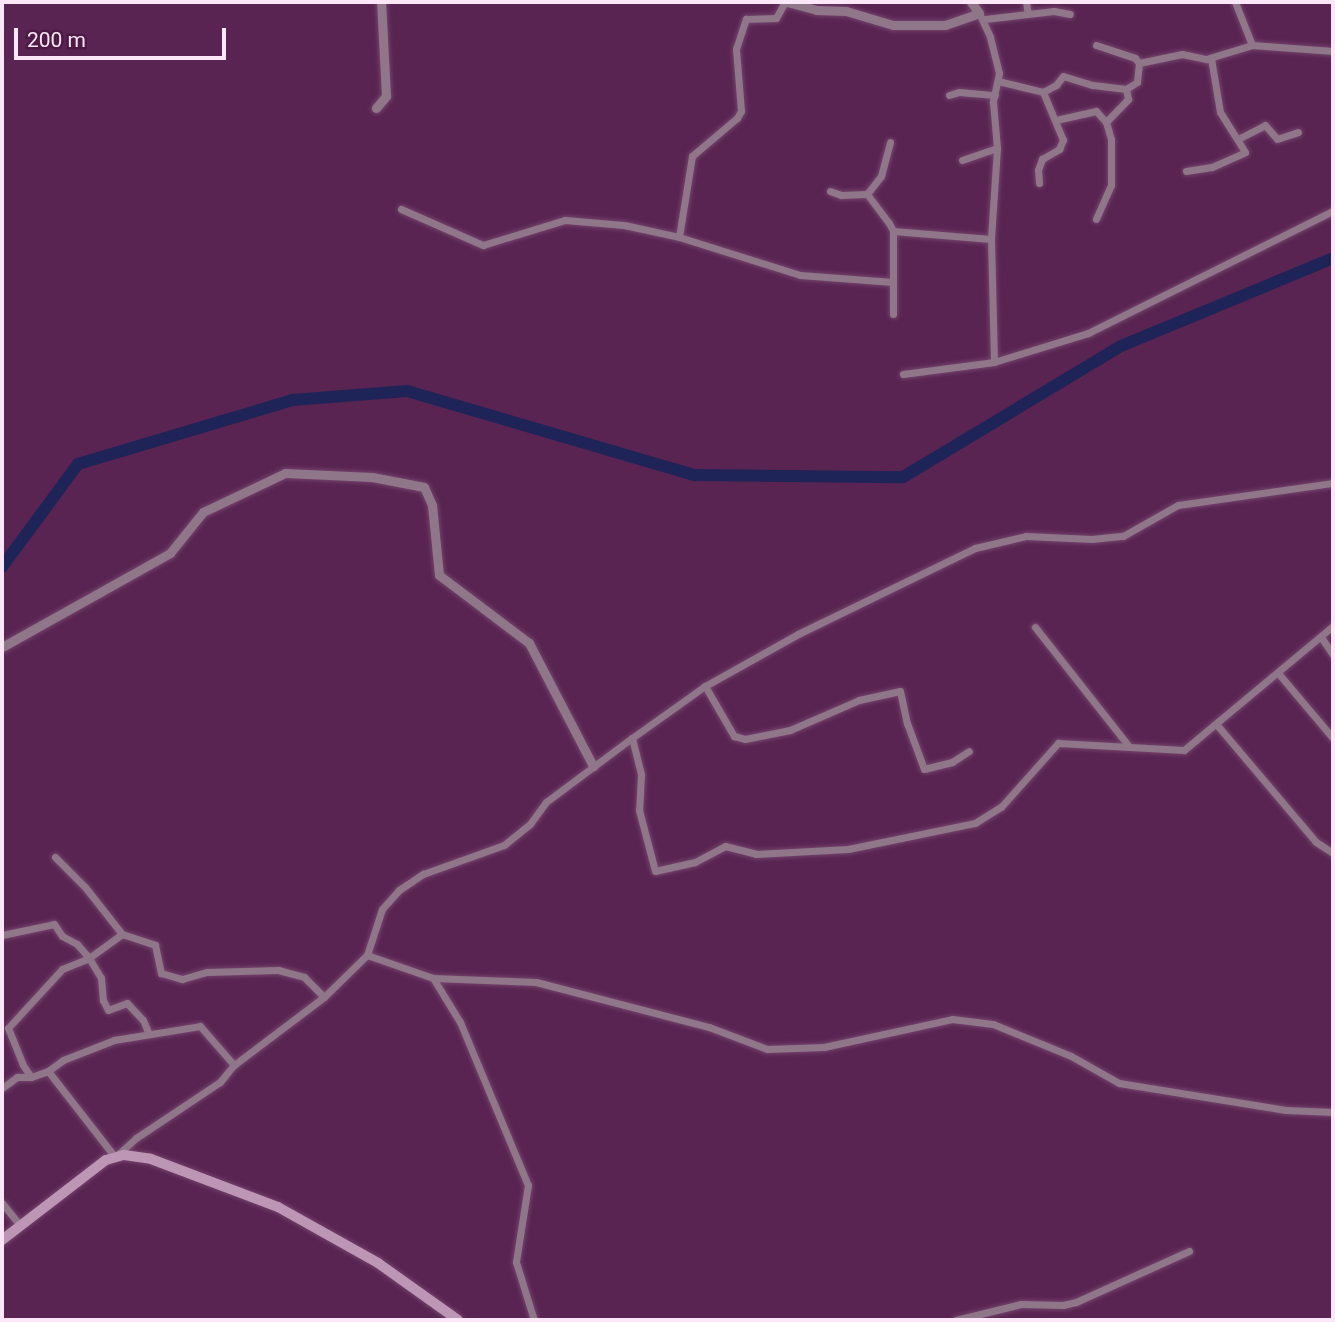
<!DOCTYPE html>
<html>
<head>
<meta charset="utf-8">
<style>
  body { margin:0 }
  #map { position:relative; width:1335px; height:1322px; overflow:hidden; background:#592451; font-family:Roboto,sans-serif }
  div>[style] { position:absolute }
  .river>* { height:12px; margin:-6px; padding:0 6px; transform-origin:6px; border-radius:6px; background:#1e2458 }
  .roads { filter:drop-shadow(0 0 2px #73436c) drop-shadow(0 0 2px #73436c) }
  .minor>* { height:7px; margin:-3.5px; padding:0 3.5px; transform-origin:3.5px; border-radius:3.5px; background:#8f7689 }
  .tertiary>* { height:9px; margin:-4.5px; padding:0 4.5px; transform-origin:4.5px; border-radius:4.5px; background:#8f7689 }
  .secondary>* { height:10px; margin:-5px; padding:0 5px; transform-origin:5px; border-radius:5px; background:#bd96b5 }
  span { translate:-50% -50%; white-space:nowrap; text-align:center; line-height:1.15; -webkit-text-stroke:6px #4d1a46; paint-order:stroke }
  .frame { position:absolute; inset:0; border:4px solid #fbe7f7; pointer-events:none }
  .scale { position:absolute; left:14px; top:28px; width:212px; height:32px; box-sizing:border-box; border:4px solid #fbe7f7; border-top:0; padding-left:9px; font-size:21px; line-height:24px; white-space:nowrap; color:#fbe7f7; -webkit-text-stroke:5px #4d1a46; paint-order:stroke }
</style>
</head>
<body>
<div id="map">
  <div class="river">
    <i style="left:2px;top:567px;width:128px;rotate:-53.6deg"></i>
    <i style="left:78px;top:464px;width:224px;rotate:-16.6deg"></i>
    <i style="left:293px;top:400px;width:114px;rotate:-4.5deg"></i>
    <i style="left:407px;top:391px;width:300px;rotate:16.3deg"></i>
    <i style="left:695px;top:475px;width:208px;rotate:0.6deg"></i>
    <i style="left:903px;top:477px;width:254px;rotate:-31deg"></i>
    <i style="left:1121px;top:346px;width:230px;rotate:-22.5deg"></i>
  </div>
  <div class="roads">
    <div class="minor">
      <i style="left:1026px;top:2px;width:12px;rotate:81deg"></i>
      <i style="left:1235px;top:2px;width:46px;rotate:68.4deg"></i>
      <i style="left:979px;top:13px;width:26px;rotate:65deg"></i>
      <i style="left:990px;top:37px;width:37px;rotate:76deg"></i>
      <i style="left:999px;top:73px;width:30px;rotate:102deg"></i>
      <i style="left:993px;top:102px;width:46px;rotate:85deg"></i>
      <i style="left:997px;top:148px;width:91px;rotate:93.8deg"></i>
      <i style="left:991px;top:239px;width:123px;rotate:88.6deg"></i>
      <i style="left:985px;top:19px;width:69px;rotate:-6.6deg"></i>
      <i style="left:1054px;top:11px;width:16px;rotate:11deg"></i>
      <i style="left:1096px;top:45px;width:41px;rotate:18.4deg"></i>
      <i style="left:1135px;top:58px;width:6px;rotate:51deg"></i>
      <i style="left:1139px;top:63px;width:44px;rotate:-11.8deg"></i>
      <i style="left:1182px;top:54px;width:25px;rotate:12deg"></i>
      <i style="left:1206px;top:59px;width:48px;rotate:-16.9deg"></i>
      <i style="left:1252px;top:45px;width:81px;rotate:4.2deg"></i>
      <i style="left:998px;top:81px;width:46px;rotate:13.7deg"></i>
      <i style="left:1043px;top:92px;width:15px;rotate:-28deg"></i>
      <i style="left:1056px;top:85px;width:11px;rotate:-52deg"></i>
      <i style="left:1063px;top:76px;width:31px;rotate:17deg"></i>
      <i style="left:1093px;top:85px;width:33px;rotate:7deg"></i>
      <i style="left:1126px;top:89px;width:13px;rotate:-32deg"></i>
      <i style="left:1137px;top:82px;width:19px;rotate:-84deg"></i>
      <i style="left:949px;top:95px;width:10px;rotate:-17deg"></i>
      <i style="left:959px;top:92px;width:36px;rotate:5deg"></i>
      <i style="left:1056px;top:120px;width:41px;rotate:-12.7deg"></i>
      <i style="left:1096px;top:111px;width:15px;rotate:48deg"></i>
      <i style="left:1106px;top:122px;width:18px;rotate:74deg"></i>
      <i style="left:1111px;top:139px;width:46px;rotate:90deg"></i>
      <i style="left:1111px;top:185px;width:37px;rotate:114deg"></i>
      <i style="left:1106px;top:122px;width:32px;rotate:-46deg"></i>
      <i style="left:1128px;top:99px;width:10px;rotate:-101deg"></i>
      <i style="left:1238px;top:139px;width:30px;rotate:-27deg"></i>
      <i style="left:1265px;top:125px;width:18px;rotate:49deg"></i>
      <i style="left:1277px;top:139px;width:22px;rotate:-18deg"></i>
      <i style="left:962px;top:160px;width:37px;rotate:-19deg"></i>
      <i style="left:1186px;top:171px;width:26px;rotate:-9deg"></i>
      <i style="left:1212px;top:167px;width:36px;rotate:-24deg"></i>
      <i style="left:1245px;top:152px;width:47px;rotate:-122deg"></i>
      <i style="left:1220px;top:112px;width:55px;rotate:-99.5deg"></i>
      <i style="left:1039px;top:183px;width:13px;rotate:-94deg"></i>
      <i style="left:1038px;top:170px;width:12px;rotate:-70deg"></i>
      <i style="left:1042px;top:159px;width:20px;rotate:-30deg"></i>
      <i style="left:1059px;top:149px;width:10px;rotate:-66deg"></i>
      <i style="left:1063px;top:140px;width:52px;rotate:-112.6deg"></i>
      <i style="left:830px;top:191px;width:12px;rotate:20deg"></i>
      <i style="left:841px;top:195px;width:26px;rotate:-2deg"></i>
      <i style="left:867px;top:194px;width:36px;rotate:53deg"></i>
      <i style="left:889px;top:223px;width:9px;rotate:63deg"></i>
      <i style="left:893px;top:231px;width:83px;rotate:90deg"></i>
      <i style="left:867px;top:194px;width:23px;rotate:-52deg"></i>
      <i style="left:881px;top:176px;width:35px;rotate:-75deg"></i>
      <i style="left:401px;top:209px;width:90px;rotate:23.7deg"></i>
      <i style="left:483px;top:245px;width:86px;rotate:-17deg"></i>
      <i style="left:565px;top:220px;width:59px;rotate:4.8deg"></i>
      <i style="left:624px;top:225px;width:56px;rotate:12.3deg"></i>
      <i style="left:679px;top:237px;width:127px;rotate:17.4deg"></i>
      <i style="left:800px;top:275px;width:93px;rotate:4.3deg"></i>
      <i style="left:893px;top:231px;width:98px;rotate:4.7deg"></i>
      <i style="left:679px;top:237px;width:82px;rotate:-80.9deg"></i>
      <i style="left:692px;top:156px;width:59px;rotate:-40.2deg"></i>
      <i style="left:737px;top:118px;width:8px;rotate:-60deg"></i>
      <i style="left:741px;top:111px;width:62px;rotate:-94.6deg"></i>
      <i style="left:736px;top:49px;width:32px;rotate:-72deg"></i>
      <i style="left:746px;top:19px;width:30px;rotate:-2deg"></i>
      <i style="left:776px;top:18px;width:18px;rotate:-61deg"></i>
      <i style="left:903px;top:374px;width:92px;rotate:-7.5deg"></i>
      <i style="left:994px;top:362px;width:98px;rotate:-17.1deg"></i>
      <i style="left:1088px;top:333px;width:274px;rotate:-26.5deg"></i>
      <i style="left:1035px;top:627px;width:150px;rotate:51.8deg"></i>
      <i style="left:1321px;top:637px;width:22px;rotate:56deg"></i>
      <i style="left:1278px;top:673px;width:85px;rotate:49.8deg"></i>
      <i style="left:705px;top:686px;width:58px;rotate:59.9deg"></i>
      <i style="left:734px;top:736px;width:11px;rotate:15deg"></i>
      <i style="left:745px;top:739px;width:46px;rotate:-11.3deg"></i>
      <i style="left:790px;top:730px;width:75px;rotate:-23.5deg"></i>
      <i style="left:859px;top:700px;width:42px;rotate:-12.4deg"></i>
      <i style="left:900px;top:691px;width:33px;rotate:78deg"></i>
      <i style="left:907px;top:723px;width:49px;rotate:69.7deg"></i>
      <i style="left:924px;top:769px;width:29px;rotate:-14deg"></i>
      <i style="left:952px;top:762px;width:20px;rotate:-33deg"></i>
      <i style="left:1217px;top:725px;width:153px;rotate:49.8deg"></i>
      <i style="left:1316px;top:842px;width:20px;rotate:33deg"></i>
      <i style="left:632px;top:738px;width:38px;rotate:76deg"></i>
      <i style="left:641px;top:775px;width:35px;rotate:93deg"></i>
      <i style="left:639px;top:810px;width:63px;rotate:75.3deg"></i>
      <i style="left:655px;top:871px;width:41px;rotate:-12.7deg"></i>
      <i style="left:695px;top:862px;width:34px;rotate:-28deg"></i>
      <i style="left:725px;top:846px;width:32px;rotate:14deg"></i>
      <i style="left:756px;top:854px;width:92px;rotate:-3.1deg"></i>
      <i style="left:848px;top:849px;width:130px;rotate:-11.6deg"></i>
      <i style="left:975px;top:823px;width:31px;rotate:-32deg"></i>
      <i style="left:1001px;top:807px;width:86px;rotate:-48.3deg"></i>
      <i style="left:1058px;top:743px;width:126px;rotate:3.2deg"></i>
      <i style="left:1184px;top:750px;width:194px;rotate:-39.8deg"></i>
      <i style="left:55px;top:857px;width:42px;rotate:45deg"></i>
      <i style="left:85px;top:887px;width:60px;rotate:51.8deg"></i>
      <i style="left:122px;top:934px;width:35px;rotate:18deg"></i>
      <i style="left:155px;top:945px;width:29px;rotate:78deg"></i>
      <i style="left:161px;top:973px;width:22px;rotate:16deg"></i>
      <i style="left:182px;top:979px;width:26px;rotate:-16deg"></i>
      <i style="left:207px;top:972px;width:71px;rotate:-1.6deg"></i>
      <i style="left:278px;top:970px;width:27px;rotate:15deg"></i>
      <i style="left:304px;top:977px;width:28px;rotate:45deg"></i>
      <i style="left:2px;top:935px;width:53px;rotate:-11.9deg"></i>
      <i style="left:54px;top:924px;width:14px;rotate:56deg"></i>
      <i style="left:62px;top:936px;width:17px;rotate:28deg"></i>
      <i style="left:77px;top:944px;width:18px;rotate:49deg"></i>
      <i style="left:89px;top:958px;width:23px;rotate:59deg"></i>
      <i style="left:101px;top:978px;width:22px;rotate:85deg"></i>
      <i style="left:103px;top:1000px;width:11px;rotate:63deg"></i>
      <i style="left:108px;top:1010px;width:20px;rotate:-20deg"></i>
      <i style="left:127px;top:1003px;width:23px;rotate:47deg"></i>
      <i style="left:143px;top:1020px;width:15px;rotate:67deg"></i>
      <i style="left:367px;top:955px;width:70px;rotate:19.2deg"></i>
      <i style="left:433px;top:978px;width:52px;rotate:58.5deg"></i>
      <i style="left:460px;top:1022px;width:177px;rotate:67.4deg"></i>
      <i style="left:528px;top:1185px;width:78px;rotate:98.9deg"></i>
      <i style="left:516px;top:1262px;width:61px;rotate:72.8deg"></i>
      <i style="left:433px;top:978px;width:103px;rotate:2.2deg"></i>
      <i style="left:536px;top:982px;width:179px;rotate:14.6deg"></i>
      <i style="left:709px;top:1027px;width:62px;rotate:20.8deg"></i>
      <i style="left:767px;top:1049px;width:57px;rotate:-2deg"></i>
      <i style="left:824px;top:1047px;width:131px;rotate:-12.3deg"></i>
      <i style="left:952px;top:1019px;width:41px;rotate:7deg"></i>
      <i style="left:993px;top:1024px;width:84px;rotate:22.3deg"></i>
      <i style="left:1071px;top:1056px;width:55px;rotate:29.4deg"></i>
      <i style="left:1119px;top:1083px;width:169px;rotate:9.2deg"></i>
      <i style="left:1286px;top:1110px;width:47px;rotate:2.4deg"></i>
      <i style="left:48px;top:1071px;width:19px;rotate:-36deg"></i>
      <i style="left:63px;top:1060px;width:55px;rotate:-21.4deg"></i>
      <i style="left:114px;top:1040px;width:87px;rotate:-9.2deg"></i>
      <i style="left:200px;top:1026px;width:52px;rotate:48.9deg"></i>
      <i style="left:31px;top:1077px;width:14px;rotate:-124deg"></i>
      <i style="left:23px;top:1065px;width:40px;rotate:-112deg"></i>
      <i style="left:8px;top:1028px;width:80px;rotate:-47.5deg"></i>
      <i style="left:62px;top:969px;width:29px;rotate:-22deg"></i>
      <i style="left:89px;top:958px;width:41px;rotate:-36deg"></i>
      <i style="left:2px;top:1088px;width:19px;rotate:-36deg"></i>
      <i style="left:17px;top:1077px;width:14px"></i>
      <i style="left:31px;top:1077px;width:18px;rotate:-19deg"></i>
      <i style="left:48px;top:1071px;width:109px;rotate:52.1deg"></i>
      <i style="left:115px;top:1157px;width:28px;rotate:-42deg"></i>
      <i style="left:136px;top:1138px;width:101px;rotate:-33.7deg"></i>
      <i style="left:220px;top:1082px;width:22px;rotate:-51deg"></i>
      <i style="left:234px;top:1065px;width:113px;rotate:-37.1deg"></i>
      <i style="left:324px;top:997px;width:60px;rotate:-44.3deg"></i>
      <i style="left:367px;top:955px;width:48px;rotate:-71.9deg"></i>
      <i style="left:382px;top:909px;width:25px;rotate:-48deg"></i>
      <i style="left:399px;top:890px;width:29px;rotate:-34deg"></i>
      <i style="left:423px;top:874px;width:86px;rotate:-19.7deg"></i>
      <i style="left:504px;top:845px;width:33px;rotate:-39deg"></i>
      <i style="left:530px;top:824px;width:27px;rotate:-54deg"></i>
      <i style="left:546px;top:802px;width:107px;rotate:-36.7deg"></i>
      <i style="left:632px;top:738px;width:90px;rotate:-35.5deg"></i>
      <i style="left:705px;top:686px;width:107px;rotate:-29.2deg"></i>
      <i style="left:798px;top:634px;width:197px;rotate:-25.9deg"></i>
      <i style="left:975px;top:548px;width:52px;rotate:-13.2deg"></i>
      <i style="left:1026px;top:536px;width:66px;rotate:2.6deg"></i>
      <i style="left:1092px;top:539px;width:31px;rotate:-6deg"></i>
      <i style="left:1123px;top:536px;width:63px;rotate:-29.4deg"></i>
      <i style="left:1178px;top:505px;width:157px;rotate:-8.1deg"></i>
      <i style="left:2px;top:1203px;width:28px;rotate:51deg"></i>
      <i style="left:956px;top:1320px;width:67px;rotate:-13.8deg"></i>
      <i style="left:1021px;top:1304px;width:42px;rotate:1.4deg"></i>
      <i style="left:1063px;top:1305px;width:13px;rotate:-13deg"></i>
      <i style="left:1076px;top:1302px;width:124px;rotate:-24.3deg"></i>
    </div>
    <div class="tertiary">
      <i style="left:787px;top:2px;width:30px;rotate:15deg"></i>
      <i style="left:816px;top:10px;width:30px;rotate:2deg"></i>
      <i style="left:846px;top:11px;width:49px;rotate:16.6deg"></i>
      <i style="left:893px;top:25px;width:52px"></i>
      <i style="left:945px;top:25px;width:36px;rotate:-19deg"></i>
      <i style="left:979px;top:13px;width:14px;rotate:-126deg"></i>
      <i style="left:376px;top:108px;width:16px;rotate:-50deg"></i>
      <i style="left:386px;top:96px;width:94px;rotate:-93deg"></i>
      <i style="left:2px;top:647px;width:193px;rotate:-29.2deg"></i>
      <i style="left:170px;top:553px;width:53px;rotate:-51.2deg"></i>
      <i style="left:203px;top:512px;width:91px;rotate:-25.4deg"></i>
      <i style="left:285px;top:473px;width:87px;rotate:2.6deg"></i>
      <i style="left:372px;top:477px;width:53px;rotate:10.9deg"></i>
      <i style="left:424px;top:487px;width:20px;rotate:66deg"></i>
      <i style="left:432px;top:505px;width:70px;rotate:84.3deg"></i>
      <i style="left:439px;top:575px;width:113px;rotate:37.1deg"></i>
      <i style="left:529px;top:643px;width:139px;rotate:62.5deg"></i>
    </div>
    <div class="secondary">
      <i style="left:2px;top:1240px;width:131px;rotate:-37.6deg"></i>
      <i style="left:106px;top:1160px;width:19px;rotate:-16deg"></i>
      <i style="left:124px;top:1155px;width:27px;rotate:8deg"></i>
      <i style="left:151px;top:1159px;width:136px;rotate:20.7deg"></i>
      <i style="left:278px;top:1207px;width:115px;rotate:29.2deg"></i>
      <i style="left:378px;top:1263px;width:98px;rotate:35.5deg"></i>
    </div>
  </div>
  <div class="frame"></div>
  <div class="scale">200 m</div>
</div>
</body>
</html>
